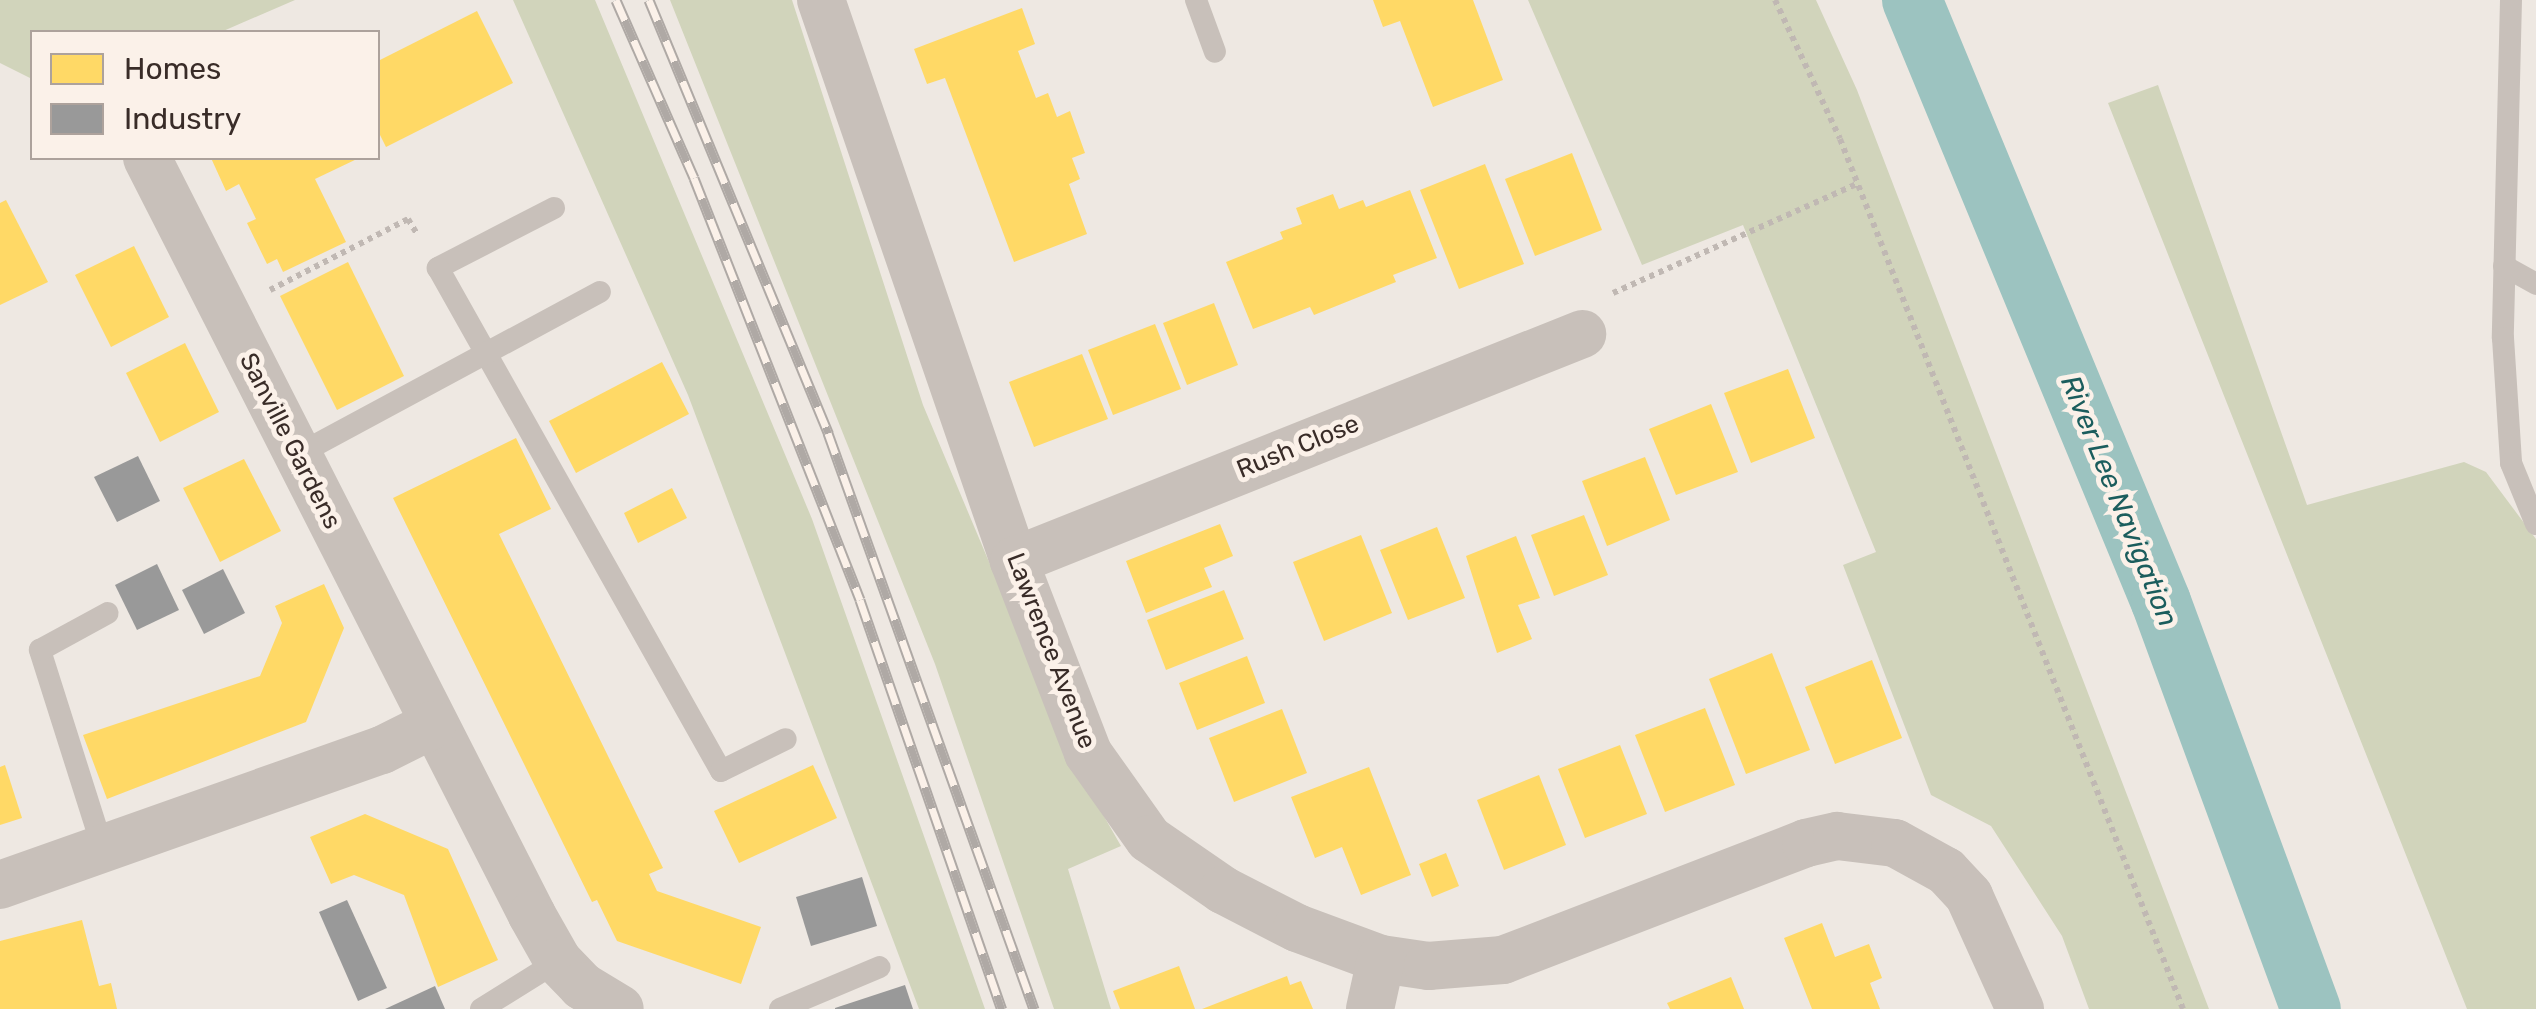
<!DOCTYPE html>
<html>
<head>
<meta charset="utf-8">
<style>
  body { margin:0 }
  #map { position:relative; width:2536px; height:1009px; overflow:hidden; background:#eee8e2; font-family:Rubik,sans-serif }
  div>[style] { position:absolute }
  .green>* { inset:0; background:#d1d4bb }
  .homes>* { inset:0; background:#ffd966 }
  .industry>* { inset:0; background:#999 }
  .canal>* { height:60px; margin:-30px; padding:0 30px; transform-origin:30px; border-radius:30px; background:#9cc3c0 }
  .path>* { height:6px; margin-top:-3px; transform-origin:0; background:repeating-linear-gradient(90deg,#c0b8b3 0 5px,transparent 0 10px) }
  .lane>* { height:22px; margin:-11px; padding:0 11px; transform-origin:11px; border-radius:11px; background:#c8c0ba }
  .street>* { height:48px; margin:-24px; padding:0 24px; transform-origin:24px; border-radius:24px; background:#c8c0ba }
  .rail>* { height:11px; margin-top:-5.5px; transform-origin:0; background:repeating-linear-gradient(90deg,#fbf1e9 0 22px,#afa9a5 0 44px); box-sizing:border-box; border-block:2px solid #afa9a5 }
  span { translate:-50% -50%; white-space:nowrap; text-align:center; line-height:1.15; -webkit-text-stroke:10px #fbf1e9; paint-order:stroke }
  .street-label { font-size:25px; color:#392c28 }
  .water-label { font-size:28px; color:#1b5d5d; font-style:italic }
  .legend { position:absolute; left:30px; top:30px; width:350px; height:130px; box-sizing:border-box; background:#fbf1e9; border:2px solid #ada29c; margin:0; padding:12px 18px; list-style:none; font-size:30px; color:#392c28 }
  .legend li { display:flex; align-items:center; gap:20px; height:50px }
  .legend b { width:50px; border:2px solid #ada29c }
</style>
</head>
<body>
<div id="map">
  <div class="green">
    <i style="clip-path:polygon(0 0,295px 0,221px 32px,32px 32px,32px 79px,0 63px)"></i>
    <i style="clip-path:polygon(513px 0,595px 0,812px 519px,985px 1009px,919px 1009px,688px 395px)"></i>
    <i style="clip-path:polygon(670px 0,792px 0,923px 405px,1074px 764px,1121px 846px,1068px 869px,1111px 1009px,1054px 1009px,935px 664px)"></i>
    <i style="clip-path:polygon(1528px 0,1816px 0,1857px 90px,2209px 1009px,2089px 1009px,2062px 936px,1991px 826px,1931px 795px,1843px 565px,1876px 552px,1743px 225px,1642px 265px)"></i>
    <i style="clip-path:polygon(2158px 85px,2307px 505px,2464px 462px,2486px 472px,2536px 539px,2536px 1009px,2467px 1009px,2108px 103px)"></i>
  </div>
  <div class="homes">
    <i style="clip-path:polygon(1373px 0,1473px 0,1503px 80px,1433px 107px,1400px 21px,1383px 27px)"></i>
    <i style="clip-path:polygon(1022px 8px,1035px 44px,1018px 51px,1036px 98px,1048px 93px,1057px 117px,1070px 111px,1085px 153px,1072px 158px,1080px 179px,1069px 184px,1087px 234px,1014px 262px,945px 78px,927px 84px,914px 49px)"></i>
    <i style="clip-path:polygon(477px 11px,513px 83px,386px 147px,378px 131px,378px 61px)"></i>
    <i style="clip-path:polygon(1572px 153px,1602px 230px,1535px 256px,1505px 179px)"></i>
    <i style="clip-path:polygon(211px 158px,359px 158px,315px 179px,346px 242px,283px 272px,277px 259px,267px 264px,247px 223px,256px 219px,239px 184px,226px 191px)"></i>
    <i style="clip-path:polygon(1485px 164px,1524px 264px,1459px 289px,1420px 190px)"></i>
    <i style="clip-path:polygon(1410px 190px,1437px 258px,1393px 275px,1396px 282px,1314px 315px,1310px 307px,1253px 329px,1226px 262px,1283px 239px,1280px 232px,1302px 224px,1296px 208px,1333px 194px,1339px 209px,1363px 200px,1366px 207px)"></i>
    <i style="clip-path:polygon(6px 200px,48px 282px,0 305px,0 203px)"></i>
    <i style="clip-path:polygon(134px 246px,169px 317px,111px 347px,75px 275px)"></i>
    <i style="clip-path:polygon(348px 262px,404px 376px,337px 410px,280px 296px)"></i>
    <i style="clip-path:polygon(1214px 303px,1238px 365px,1187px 385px,1163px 323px)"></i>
    <i style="clip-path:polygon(1155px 324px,1181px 389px,1113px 415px,1088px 350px)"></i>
    <i style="clip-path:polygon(185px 343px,219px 412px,160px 442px,126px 373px)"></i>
    <i style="clip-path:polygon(1082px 354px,1108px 419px,1034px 447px,1009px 382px)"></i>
    <i style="clip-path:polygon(662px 362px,689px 414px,576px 473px,549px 421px)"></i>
    <i style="clip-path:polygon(1788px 369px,1815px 438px,1751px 463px,1724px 393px)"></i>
    <i style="clip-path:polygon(1711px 404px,1738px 472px,1676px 495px,1649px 429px)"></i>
    <i style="clip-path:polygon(516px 438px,551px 509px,499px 534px,663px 868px,649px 874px,657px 891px,761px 927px,741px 984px,617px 941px,597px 900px,592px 902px,393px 498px)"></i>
    <i style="clip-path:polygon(1645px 457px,1670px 520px,1607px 546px,1582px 481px)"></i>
    <i style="clip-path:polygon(244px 459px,281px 531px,220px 562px,183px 488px)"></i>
    <i style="clip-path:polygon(672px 488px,687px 518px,638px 543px,624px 513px)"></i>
    <i style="clip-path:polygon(1584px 515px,1608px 575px,1554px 596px,1531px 535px)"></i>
    <i style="clip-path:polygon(1220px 524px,1233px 556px,1204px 568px,1212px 587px,1146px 613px,1126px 561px)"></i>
    <i style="clip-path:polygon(1437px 527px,1465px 598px,1408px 620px,1380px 550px)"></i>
    <i style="clip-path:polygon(1361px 535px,1392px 613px,1324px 641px,1293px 562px)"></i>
    <i style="clip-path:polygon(1516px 536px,1540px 598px,1518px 605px,1532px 639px,1497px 653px,1466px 556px)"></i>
    <i style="clip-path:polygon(324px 584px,344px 628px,306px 722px,107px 799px,83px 735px,260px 676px,282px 623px,275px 606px)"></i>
    <i style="clip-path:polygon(1224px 590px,1244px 639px,1166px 670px,1147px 620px)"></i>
    <i style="clip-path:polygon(1772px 653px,1810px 750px,1746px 774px,1709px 679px)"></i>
    <i style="clip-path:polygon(1247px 656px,1265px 703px,1197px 730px,1179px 683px)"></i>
    <i style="clip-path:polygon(1872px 660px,1902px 738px,1835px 764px,1805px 687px)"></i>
    <i style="clip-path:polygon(1705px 708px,1735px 785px,1665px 812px,1635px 735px)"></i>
    <i style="clip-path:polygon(1282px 709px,1307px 773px,1234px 802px,1209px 738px)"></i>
    <i style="clip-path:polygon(1620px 745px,1647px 814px,1585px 838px,1558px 769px)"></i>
    <i style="clip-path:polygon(5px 765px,22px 818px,0 825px,0 767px)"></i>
    <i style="clip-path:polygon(813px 765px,837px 818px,739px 863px,714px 811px)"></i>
    <i style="clip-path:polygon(1369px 767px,1411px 875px,1361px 895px,1342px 847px,1315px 858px,1291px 797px)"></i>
    <i style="clip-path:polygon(1539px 775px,1566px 845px,1504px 870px,1477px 800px)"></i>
    <i style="clip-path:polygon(365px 814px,448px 849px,498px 960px,438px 987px,404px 895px,354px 875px,331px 884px,310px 837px)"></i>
    <i style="clip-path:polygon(1446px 853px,1459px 886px,1432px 897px,1419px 864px)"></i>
    <i style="clip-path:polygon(82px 920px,99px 986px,111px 983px,117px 1009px,0 1009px,0 941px)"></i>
    <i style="clip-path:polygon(1822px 923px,1835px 957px,1869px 944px,1882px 978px,1870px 983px,1880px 1009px,1812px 1009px,1784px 938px)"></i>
    <i style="clip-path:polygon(1179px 966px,1195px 1009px,1120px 1009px,1113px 991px)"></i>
    <i style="clip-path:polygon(1287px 976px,1290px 985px,1301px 981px,1313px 1009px,1202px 1009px)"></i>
    <i style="clip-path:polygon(1731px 977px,1744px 1009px,1670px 1009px,1667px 1003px)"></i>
  </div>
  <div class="industry">
    <i style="clip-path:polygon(138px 456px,160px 501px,117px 522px,94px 477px)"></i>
    <i style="clip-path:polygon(157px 564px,179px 610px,137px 630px,115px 585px)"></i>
    <i style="clip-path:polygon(223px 569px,245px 613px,204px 634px,182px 590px)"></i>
    <i style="clip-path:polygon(862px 877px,877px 926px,811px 946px,796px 897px)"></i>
    <i style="clip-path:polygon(347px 900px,387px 988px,358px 1001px,319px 912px)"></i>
    <i style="clip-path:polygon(905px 985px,913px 1009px,835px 1009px,835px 1008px)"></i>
    <i style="clip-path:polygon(435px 986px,445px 1009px,385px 1009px)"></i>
  </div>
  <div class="canal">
    <i style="left:1912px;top:0;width:651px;rotate:67.53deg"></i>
    <i style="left:2161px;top:602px;width:434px;rotate:69.8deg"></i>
  </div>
  <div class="path">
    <i style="left:1775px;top:0;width:153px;rotate:64.9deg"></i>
    <i style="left:1840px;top:139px;width:935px;rotate:68.48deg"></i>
    <i style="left:270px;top:290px;width:155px;rotate:-27.2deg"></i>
    <i style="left:408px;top:219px;width:17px;rotate:59deg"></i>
    <i style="left:1613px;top:293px;width:267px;rotate:-24.1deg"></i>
  </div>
  <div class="lane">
    <i style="left:1196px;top:0;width:55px;rotate:69.9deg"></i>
    <i style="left:2511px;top:0;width:338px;rotate:91.4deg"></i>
    <i style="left:2503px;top:338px;width:125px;rotate:86.3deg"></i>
    <i style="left:2511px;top:463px;width:66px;rotate:67.7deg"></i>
    <i style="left:554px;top:208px;width:131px;rotate:152.7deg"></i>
    <i style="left:438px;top:268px;width:577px;rotate:60.64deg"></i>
    <i style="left:721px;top:771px;width:72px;rotate:-26.2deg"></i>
    <i style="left:2504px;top:266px;width:37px;rotate:29deg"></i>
    <i style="left:297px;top:455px;width:344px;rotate:-28.3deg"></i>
    <i style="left:103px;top:849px;width:209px;rotate:-107.6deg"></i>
    <i style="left:40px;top:650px;width:77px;rotate:-28.6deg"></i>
    <i style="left:481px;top:1009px;width:91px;rotate:-31.9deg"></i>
    <i style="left:780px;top:1009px;width:108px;rotate:-22.8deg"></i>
  </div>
  <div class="street">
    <i style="left:821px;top:0;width:593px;rotate:71.02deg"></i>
    <i style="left:1014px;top:561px;width:206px;rotate:68.9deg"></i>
    <i style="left:1088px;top:753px;width:105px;rotate:54.7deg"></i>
    <i style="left:1149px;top:839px;width:90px;rotate:34.6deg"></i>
    <i style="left:1223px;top:890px;width:83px;rotate:27.2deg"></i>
    <i style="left:1297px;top:928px;width:90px;rotate:20.3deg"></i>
    <i style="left:1381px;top:959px;width:48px;rotate:8.5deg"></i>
    <i style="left:1428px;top:966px;width:75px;rotate:-4.6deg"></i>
    <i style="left:1503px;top:960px;width:325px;rotate:-21.1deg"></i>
    <i style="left:1806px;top:843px;width:32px;rotate:-13deg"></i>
    <i style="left:1837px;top:836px;width:58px;rotate:6.9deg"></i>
    <i style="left:1895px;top:843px;width:58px;rotate:28.8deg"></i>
    <i style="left:1946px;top:871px;width:34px;rotate:47deg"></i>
    <i style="left:1969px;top:896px;width:124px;rotate:65.7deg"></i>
    <i style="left:147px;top:158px;width:849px;rotate:63.04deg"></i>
    <i style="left:532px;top:915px;width:53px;rotate:60.5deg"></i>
    <i style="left:558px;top:961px;width:35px;rotate:46deg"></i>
    <i style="left:582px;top:986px;width:44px;rotate:31.2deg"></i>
    <i style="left:1014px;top:561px;width:612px;rotate:-21.78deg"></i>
    <i style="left:0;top:885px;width:405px;rotate:-19.5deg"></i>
    <i style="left:382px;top:750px;width:56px;rotate:-26.6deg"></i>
    <i style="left:1370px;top:1009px;width:51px;rotate:-77.6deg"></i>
  </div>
  <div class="rail">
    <i style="left:616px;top:0;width:194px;rotate:66.3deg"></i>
    <i style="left:694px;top:178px;width:453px;rotate:68.5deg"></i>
    <i style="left:860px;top:600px;width:433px;rotate:70.9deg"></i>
    <i style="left:649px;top:0;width:469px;rotate:67.5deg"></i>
    <i style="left:828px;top:433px;width:612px;rotate:70.32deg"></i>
  </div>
  <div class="street-label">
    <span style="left:290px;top:441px;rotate:63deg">Sanville Gardens</span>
    <span style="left:1298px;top:447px;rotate:-22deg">Rush Close</span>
    <span style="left:1051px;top:651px;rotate:69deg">Lawrence Avenue</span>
  </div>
  <div class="water-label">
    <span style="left:2119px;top:501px;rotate:68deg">River Lee Navigation</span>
  </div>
  <ul class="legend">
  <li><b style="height:28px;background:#ffd966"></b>Homes</li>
  <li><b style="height:28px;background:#999"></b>Industry</li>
  </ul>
</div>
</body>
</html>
